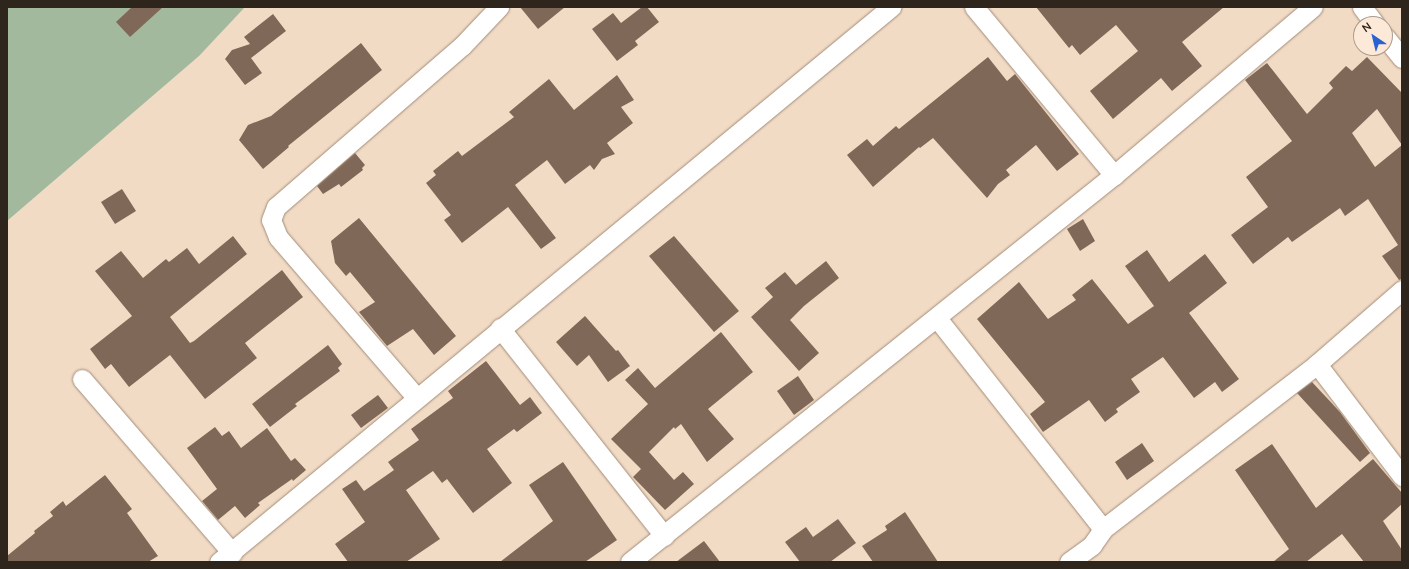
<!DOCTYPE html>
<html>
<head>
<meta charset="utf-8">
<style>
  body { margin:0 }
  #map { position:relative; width:1409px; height:569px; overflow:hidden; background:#f2dbc5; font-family:Mulish,sans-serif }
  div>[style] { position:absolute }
  .forest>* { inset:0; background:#a2b99e }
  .building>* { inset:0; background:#806858 }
  .roads { filter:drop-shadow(0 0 1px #a28c78) drop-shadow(0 0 1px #a28c78) }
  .minor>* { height:19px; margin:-9.5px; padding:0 9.5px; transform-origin:9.5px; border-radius:9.5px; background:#fff }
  span { translate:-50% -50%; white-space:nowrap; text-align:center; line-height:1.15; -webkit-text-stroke:4px #fce9d8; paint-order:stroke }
  .frame { position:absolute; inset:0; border:8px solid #2e251d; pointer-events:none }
  .north { position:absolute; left:1353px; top:16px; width:40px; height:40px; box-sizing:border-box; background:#fce9d8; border:1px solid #aa9b8d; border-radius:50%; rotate:325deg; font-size:11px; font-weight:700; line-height:16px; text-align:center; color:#2e251d }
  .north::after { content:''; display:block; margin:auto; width:14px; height:18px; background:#2863d1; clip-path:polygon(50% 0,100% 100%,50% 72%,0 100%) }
</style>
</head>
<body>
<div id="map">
  <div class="forest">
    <i style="clip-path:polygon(7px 7px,245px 7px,199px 56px,7px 221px)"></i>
  </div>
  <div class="building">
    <i style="clip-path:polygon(132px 7px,163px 7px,130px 37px,116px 22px)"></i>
    <i style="clip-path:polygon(520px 7px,565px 7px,538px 29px)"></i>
    <i style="clip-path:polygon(642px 7px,647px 7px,659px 22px,635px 41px,638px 45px,617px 61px,592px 29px,613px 13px,621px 23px)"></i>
    <i style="clip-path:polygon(1036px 7px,1224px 7px,1182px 42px,1202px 66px,1172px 91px,1161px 78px,1113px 119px,1090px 91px,1138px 51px,1116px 25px,1080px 55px,1072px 45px,1069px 48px)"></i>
    <i style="clip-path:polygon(273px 14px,286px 31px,251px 58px,262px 73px,245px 85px,225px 59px,232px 50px,250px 44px,244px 37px)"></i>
    <i style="clip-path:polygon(361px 43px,382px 70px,288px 146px,289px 147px,263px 169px,239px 140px,248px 125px,271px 116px)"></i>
    <i style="clip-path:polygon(988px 57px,1007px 81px,1015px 74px,1079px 154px,1057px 171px,1036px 145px,1006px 170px,1010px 175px,998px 184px,987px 198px,933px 138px,920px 148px,919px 147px,873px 187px,847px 155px,867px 139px,873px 146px,896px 126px,899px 129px)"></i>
    <i style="clip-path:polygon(1367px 57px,1402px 93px,1402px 145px,1377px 109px,1352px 133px,1375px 167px,1402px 145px,1402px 279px,1399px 280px,1382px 256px,1398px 245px,1368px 199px,1345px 216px,1340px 208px,1292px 242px,1288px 237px,1253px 264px,1231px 235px,1268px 207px,1246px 177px,1292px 141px,1245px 80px,1267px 63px,1307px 114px,1333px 88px,1329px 83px,1346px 66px,1352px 71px)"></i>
    <i style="clip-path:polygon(617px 75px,634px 100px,621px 107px,633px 123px,607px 143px,615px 154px,602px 159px,594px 170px,590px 165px,565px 184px,547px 160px,515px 185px,556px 238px,541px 249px,508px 207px,462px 243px,444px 220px,451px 215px,426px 183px,436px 175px,433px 171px,458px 151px,462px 156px,514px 117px,509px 112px,549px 79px,574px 110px)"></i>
    <i style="clip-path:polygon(355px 153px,365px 165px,362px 168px,363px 170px,341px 187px,339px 184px,323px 194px,317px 186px)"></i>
    <i style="clip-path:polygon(122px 189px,136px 211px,115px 224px,101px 202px)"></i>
    <i style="clip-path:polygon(359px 218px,456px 336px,434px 355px,413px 329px,387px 346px,359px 312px,375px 302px,350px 272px,346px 276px,335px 263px,331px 241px)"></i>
    <i style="clip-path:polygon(1083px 219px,1095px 241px,1080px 251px,1067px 229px)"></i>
    <i style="clip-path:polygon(233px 236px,247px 254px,170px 317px,190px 343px,194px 341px,282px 270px,303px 297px,245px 343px,257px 358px,205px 399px,170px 355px,129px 387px,111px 364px,105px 369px,90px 349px,132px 316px,95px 271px,121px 251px,143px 278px,166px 259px,169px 262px,187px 248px,199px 264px)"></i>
    <i style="clip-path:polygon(674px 236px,739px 311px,714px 332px,649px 256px)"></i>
    <i style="clip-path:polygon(1147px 250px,1169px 282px,1205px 254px,1227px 283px,1189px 313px,1239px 379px,1222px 392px,1215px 382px,1194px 398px,1163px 357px,1131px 379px,1140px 392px,1116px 409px,1118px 412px,1105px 422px,1089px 400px,1043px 432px,1030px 414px,1045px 402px,977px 319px,1019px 282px,1048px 319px,1076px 300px,1072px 295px,1092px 279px,1128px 324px,1154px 306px,1125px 266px)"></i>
    <i style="clip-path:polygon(826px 261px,839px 278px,804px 306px,790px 320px,819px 353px,799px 371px,751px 317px,773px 297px,765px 288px,785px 272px,796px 285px)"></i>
    <i style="clip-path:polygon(585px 316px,616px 351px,618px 350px,630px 366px,608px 382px,589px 355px,577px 366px,556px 342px)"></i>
    <i style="clip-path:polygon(721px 332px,753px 372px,708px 409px,734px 439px,707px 462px,681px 424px,675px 429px,674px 427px,649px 452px,674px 480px,683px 472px,694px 484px,665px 510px,633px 477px,641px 469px,611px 439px,648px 404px,625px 380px,638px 368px,655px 388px)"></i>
    <i style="clip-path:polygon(328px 345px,342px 364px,338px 368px,340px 371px,295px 404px,297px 406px,270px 427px,252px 404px)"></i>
    <i style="clip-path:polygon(486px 361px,520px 405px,530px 397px,542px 413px,517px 432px,514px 429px,487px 449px,512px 483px,473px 513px,447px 479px,442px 483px,433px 471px,406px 490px,440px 539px,406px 562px,348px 562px,335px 544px,365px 522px,342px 489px,356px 480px,364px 491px,394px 470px,388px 462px,419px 440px,411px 429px,453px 398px,448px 391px)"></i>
    <i style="clip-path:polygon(798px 376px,814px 400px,794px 415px,777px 391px)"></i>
    <i style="clip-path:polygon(1312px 382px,1340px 412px,1370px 453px,1360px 462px,1297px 393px)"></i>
    <i style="clip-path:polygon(378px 395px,388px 408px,361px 428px,351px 415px)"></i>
    <i style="clip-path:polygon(215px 427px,222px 436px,229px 431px,241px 448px,267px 428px,291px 461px,295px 458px,306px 470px,293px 481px,292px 479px,258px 503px,260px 505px,245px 518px,235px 506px,218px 520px,202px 501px,217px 489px,187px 448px)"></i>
    <i style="clip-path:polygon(1142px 443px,1154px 461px,1127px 480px,1115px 462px)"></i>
    <i style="clip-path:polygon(1272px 444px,1316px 508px,1373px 459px,1402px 493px,1402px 504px,1383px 521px,1402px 550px,1402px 562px,1364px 562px,1342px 534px,1306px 562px,1273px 562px,1289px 549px,1235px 470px)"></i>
    <i style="clip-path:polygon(563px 462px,617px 540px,585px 562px,500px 562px,553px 521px,529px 485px)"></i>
    <i style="clip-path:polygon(105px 475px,132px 509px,127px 513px,158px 556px,148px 562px,7px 562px,7px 556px,35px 533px,34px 531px,53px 516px,50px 512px,63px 501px,66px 506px)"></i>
    <i style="clip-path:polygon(905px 512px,938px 562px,873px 562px,862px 546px,887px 530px,885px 526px)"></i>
    <i style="clip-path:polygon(838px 519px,856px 543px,830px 562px,800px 562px,785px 542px,806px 527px,813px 537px)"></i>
    <i style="clip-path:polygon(704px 541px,720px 562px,676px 562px)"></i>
  </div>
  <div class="roads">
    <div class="minor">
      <i style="left:974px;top:7px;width:219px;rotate:50.2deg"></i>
      <i style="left:1362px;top:7px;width:21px;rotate:53deg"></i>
      <i style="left:1385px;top:37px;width:27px;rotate:51deg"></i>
      <i style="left:937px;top:318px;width:268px;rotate:51.8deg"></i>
      <i style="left:500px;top:328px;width:265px;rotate:51.7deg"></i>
      <i style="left:1317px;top:364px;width:141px;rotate:52.8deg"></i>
      <i style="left:82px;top:379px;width:230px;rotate:49.2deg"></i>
      <i style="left:416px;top:397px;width:211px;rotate:-130.8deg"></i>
      <i style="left:278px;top:237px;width:18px;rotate:-112deg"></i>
      <i style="left:271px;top:220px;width:14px;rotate:-69deg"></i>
      <i style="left:276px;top:207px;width:246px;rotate:-40.9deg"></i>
      <i style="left:462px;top:46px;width:54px;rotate:-46.5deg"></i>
      <i style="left:219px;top:562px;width:872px;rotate:-39.55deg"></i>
      <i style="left:630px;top:562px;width:620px;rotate:-38.65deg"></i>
      <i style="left:1114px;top:175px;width:260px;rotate:-40.2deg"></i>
      <i style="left:1069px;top:562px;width:29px;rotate:-36deg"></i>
      <i style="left:1092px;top:545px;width:19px;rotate:-55deg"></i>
      <i style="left:1103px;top:529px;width:270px;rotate:-37.6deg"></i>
      <i style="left:1317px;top:364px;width:113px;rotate:-41deg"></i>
    </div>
  </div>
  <div class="frame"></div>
  <div class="north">N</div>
</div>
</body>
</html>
